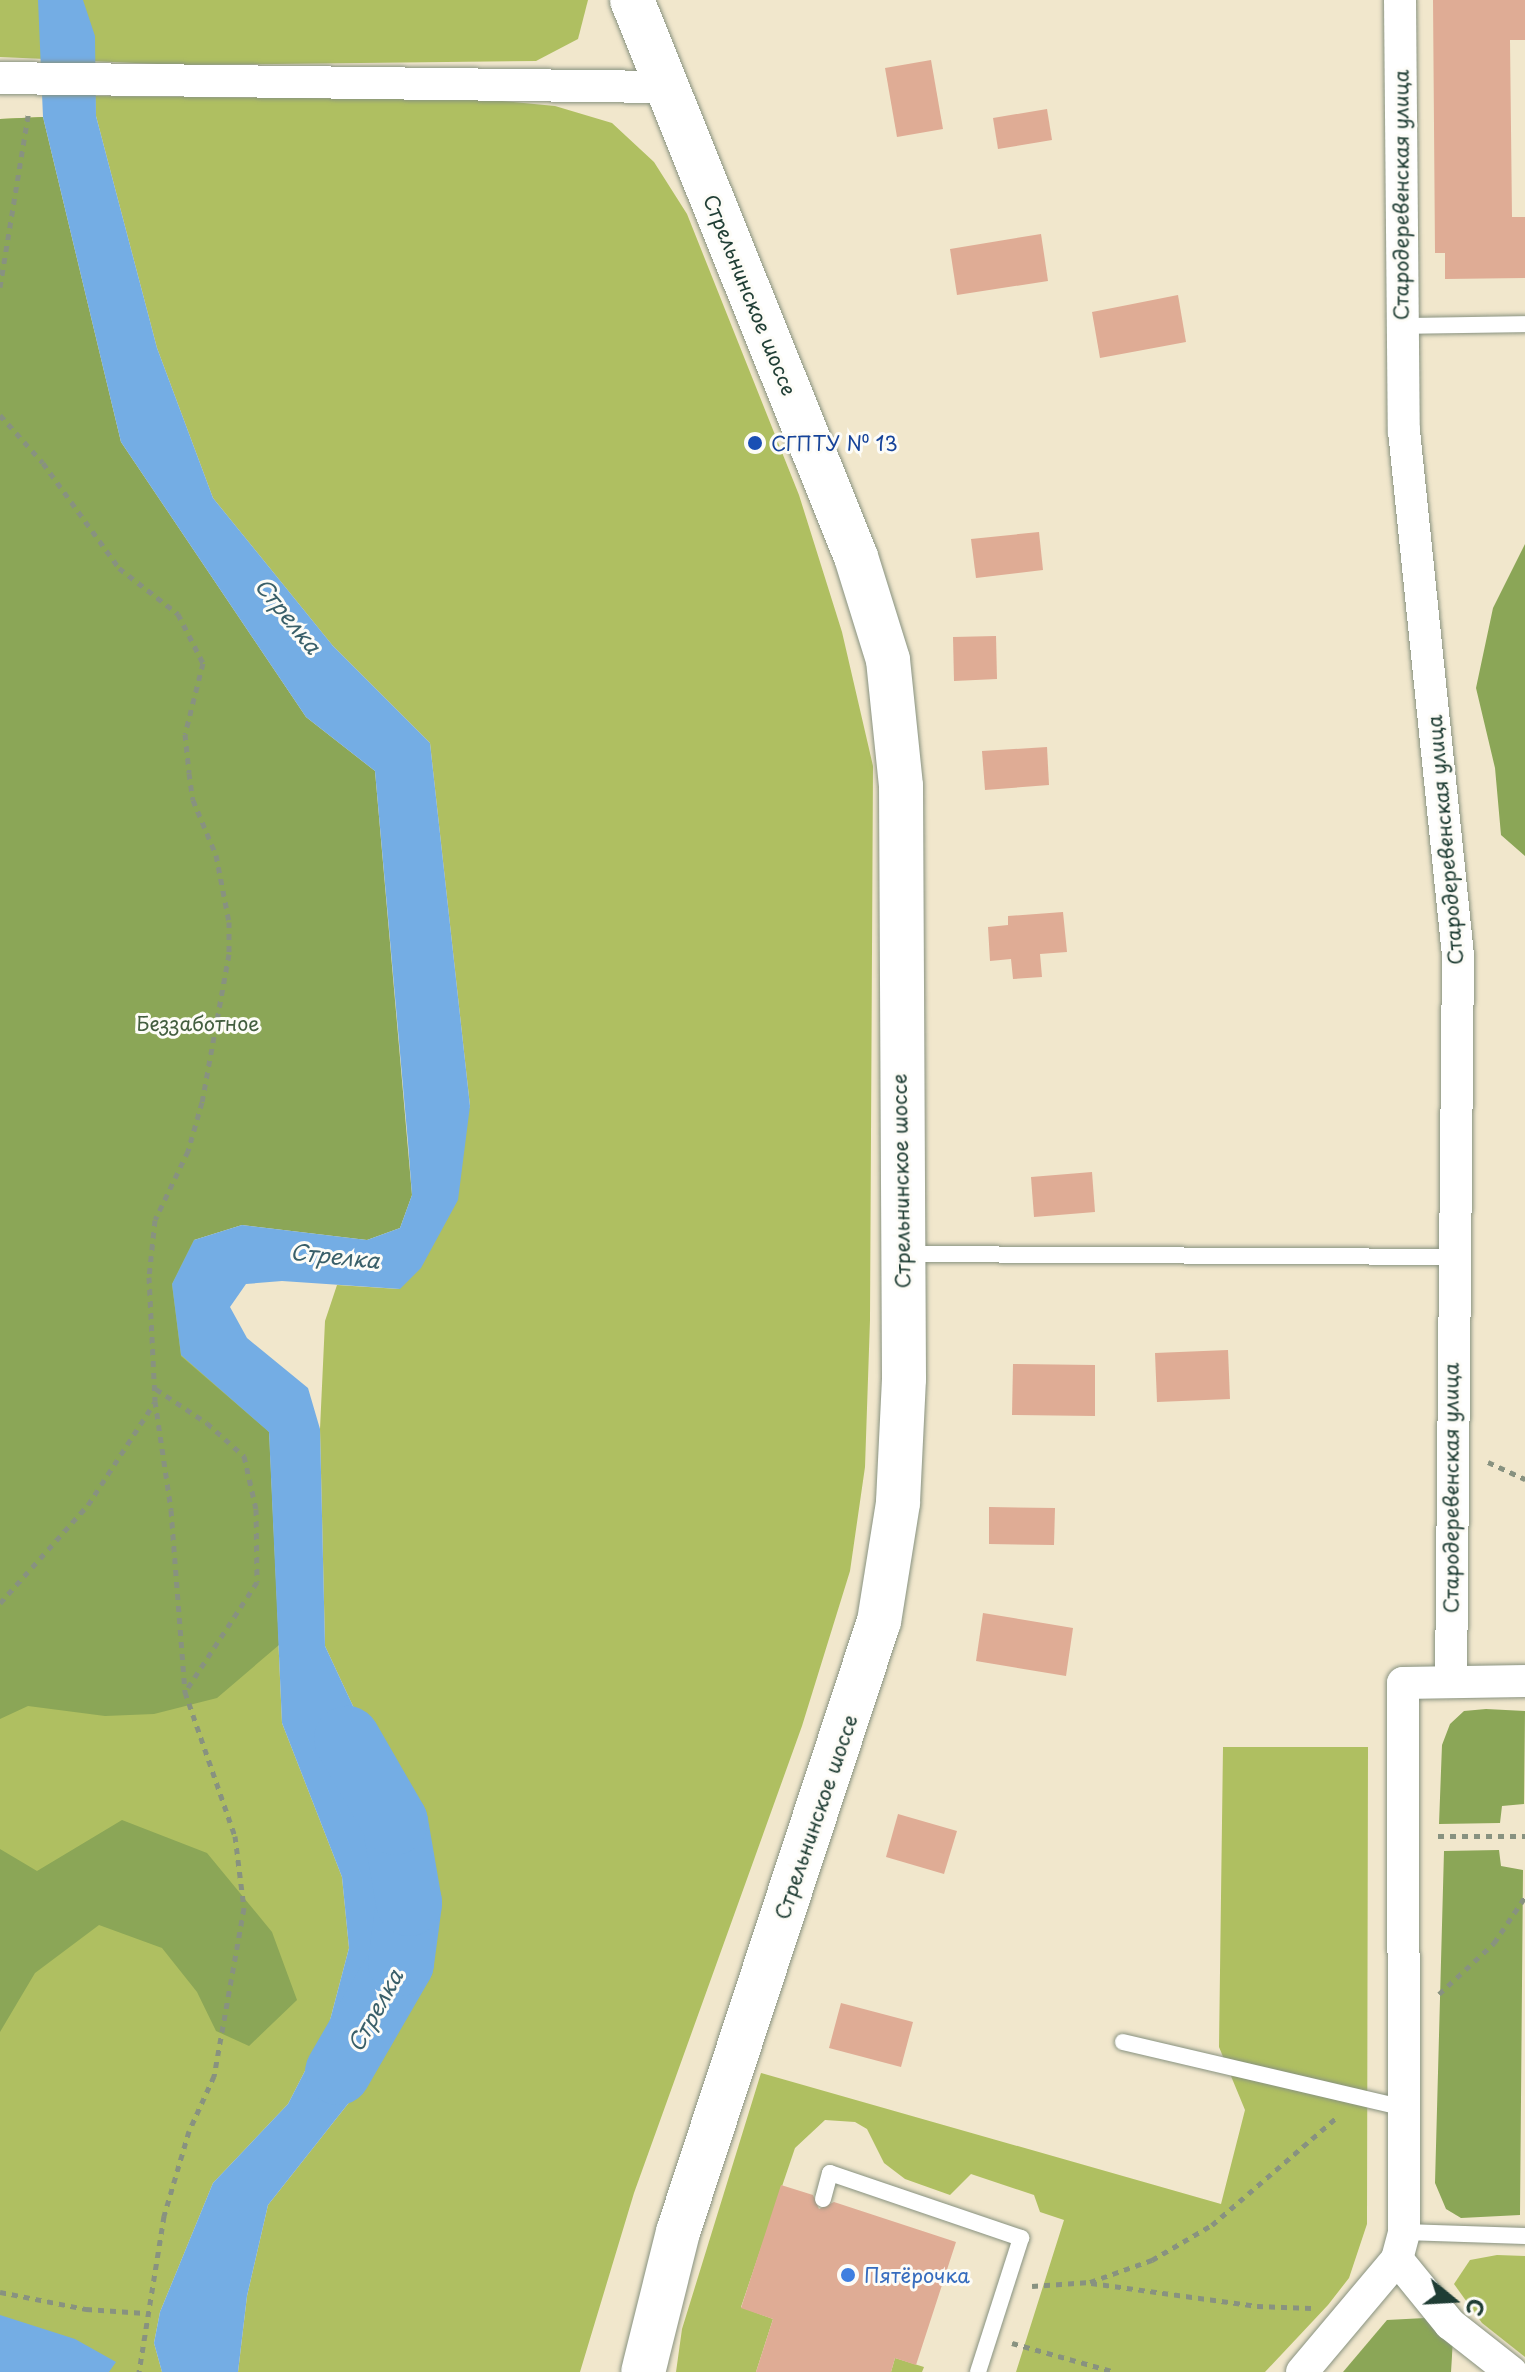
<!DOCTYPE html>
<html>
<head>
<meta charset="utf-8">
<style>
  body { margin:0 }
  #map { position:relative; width:1525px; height:2372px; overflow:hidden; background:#f1e7cc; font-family:"Playpen Sans",sans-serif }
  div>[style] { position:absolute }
  .green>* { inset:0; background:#afbf61 }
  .forest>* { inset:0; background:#8ba657 }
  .water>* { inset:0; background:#74ade4 }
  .river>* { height:66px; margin:-33px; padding:0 33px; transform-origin:33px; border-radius:33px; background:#74ade4 }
  .building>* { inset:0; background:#dfac95 }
  .path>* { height:5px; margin-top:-2.5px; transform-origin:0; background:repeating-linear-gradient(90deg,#889280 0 6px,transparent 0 12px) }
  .roads { filter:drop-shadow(0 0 2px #889280) drop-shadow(0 0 2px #889280) }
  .lane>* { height:16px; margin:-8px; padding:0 8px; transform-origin:8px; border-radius:8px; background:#fff }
  .street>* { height:32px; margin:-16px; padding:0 16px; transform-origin:16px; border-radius:16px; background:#fff }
  .secondary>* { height:44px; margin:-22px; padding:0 22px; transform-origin:22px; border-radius:22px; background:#fff }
  .dots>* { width:22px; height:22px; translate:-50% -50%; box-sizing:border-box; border:4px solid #fdfcf7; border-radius:50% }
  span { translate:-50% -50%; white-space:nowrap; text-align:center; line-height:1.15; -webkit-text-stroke:6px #fdfcf7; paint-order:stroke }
  .street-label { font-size:20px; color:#1f3d34 }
  .transit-label { font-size:20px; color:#164399 }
  .left { translate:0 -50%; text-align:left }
  .park-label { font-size:20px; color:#435e3f }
  .shop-label { font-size:20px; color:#366cbe }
  .water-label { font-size:22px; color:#395f69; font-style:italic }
  .north { position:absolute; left:1413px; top:2260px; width:80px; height:80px; -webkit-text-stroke:6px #fdfcf7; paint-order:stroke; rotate:108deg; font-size:22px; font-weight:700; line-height:32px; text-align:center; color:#1f3d34 }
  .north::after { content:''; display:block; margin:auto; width:28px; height:36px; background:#1f3d34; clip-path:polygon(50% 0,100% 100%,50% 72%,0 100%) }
</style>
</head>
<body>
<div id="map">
  <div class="green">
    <i style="clip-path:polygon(0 0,588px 0,578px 39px,536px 61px,180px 65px,0 57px)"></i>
    <i style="clip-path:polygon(95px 96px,491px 100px,555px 106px,612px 123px,654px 162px,687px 214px,799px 495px,842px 632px,873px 766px,870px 1320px,865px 1467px,850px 1571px,802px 1726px,634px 2193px,580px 2372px,238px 2372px,247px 2296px,268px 2205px,351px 2100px,395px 1959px,405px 1858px,373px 1749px,325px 1646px,320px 1429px,325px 1321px,337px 1285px,399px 1289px,470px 1106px,430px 743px,333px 646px,213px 498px,157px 348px,96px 116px)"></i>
    <i style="clip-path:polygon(43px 117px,194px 1240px,269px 1432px,282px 1723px,342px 1877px,349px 1948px,329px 2024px,288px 2104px,213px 2183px,160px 2312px,154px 2343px,162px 2372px,0 2372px,0 119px)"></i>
    <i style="clip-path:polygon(1223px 1747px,1368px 1747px,1367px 2224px,1349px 2278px,1328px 2305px,1265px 2372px,1016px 2372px,1064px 2220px,1040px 2212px,1034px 2195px,971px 2174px,950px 2195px,905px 2179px,884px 2163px,867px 2129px,855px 2122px,825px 2120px,795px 2148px,741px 2307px,773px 2319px,756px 2372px,676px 2372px,682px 2329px,761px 2073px,1221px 2204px,1245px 2110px,1219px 2047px)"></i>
    <i style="clip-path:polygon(1497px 2255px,1525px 2256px,1525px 2357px,1482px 2323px,1454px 2284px,1470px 2260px)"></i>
    <i style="clip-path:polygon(895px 2358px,924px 2367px,922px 2372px,891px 2372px)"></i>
  </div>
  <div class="forest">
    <i style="clip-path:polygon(43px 117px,121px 442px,306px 717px,375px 771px,412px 1195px,400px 1228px,367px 1240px,242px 1225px,194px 1240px,172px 1284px,181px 1356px,269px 1432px,279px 1645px,217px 1698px,154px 1714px,105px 1716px,28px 1706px,0 1719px,0 119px)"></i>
    <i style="clip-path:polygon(1525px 544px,1525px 856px,1501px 835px,1495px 768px,1476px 688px,1493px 608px)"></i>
    <i style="clip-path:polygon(1486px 1709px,1525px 1711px,1524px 1804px,1502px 1806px,1500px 1823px,1439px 1824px,1442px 1745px,1450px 1724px,1464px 1711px)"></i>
    <i style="clip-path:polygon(122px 1820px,207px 1853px,272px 1932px,297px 2000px,249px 2046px,216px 2031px,197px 1992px,162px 1948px,99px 1925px,35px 1973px,0 2032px,0 1849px,37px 1871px)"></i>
    <i style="clip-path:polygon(1499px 1850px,1501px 1866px,1523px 1870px,1520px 2215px,1461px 2218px,1446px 2209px,1435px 2183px,1444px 1851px)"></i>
    <i style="clip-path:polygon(1425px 2318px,1453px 2339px,1451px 2372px,1343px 2372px,1387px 2320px)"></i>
  </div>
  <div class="water">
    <i style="clip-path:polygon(38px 0,83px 0,95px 36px,96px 116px,157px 348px,213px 498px,333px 646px,430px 743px,470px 1106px,458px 1200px,421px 1268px,400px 1289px,282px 1281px,246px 1284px,230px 1307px,247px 1338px,308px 1388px,320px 1429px,325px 1646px,373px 1749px,405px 1858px,395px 1959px,351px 2100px,268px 2205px,247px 2296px,238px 2372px,162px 2372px,154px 2343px,160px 2312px,213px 2183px,288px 2104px,329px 2024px,349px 1948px,342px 1877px,282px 1723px,269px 1432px,181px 1355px,172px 1284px,194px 1240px,242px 1225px,367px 1240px,400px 1228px,412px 1195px,408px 1143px,375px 771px,306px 717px,121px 442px,43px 117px)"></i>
    <i style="clip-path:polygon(0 2315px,75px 2339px,116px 2362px,109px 2372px,0 2372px)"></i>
  </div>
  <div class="river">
    <i style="left:338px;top:2072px;width:126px;rotate:-60deg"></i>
    <i style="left:401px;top:1963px;width:61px;rotate:-82.4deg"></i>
    <i style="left:409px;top:1903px;width:82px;rotate:-99.8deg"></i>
    <i style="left:395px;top:1822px;width:96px;rotate:-120deg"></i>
  </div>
  <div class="building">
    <i style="clip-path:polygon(1433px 0,1525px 0,1525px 40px,1510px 40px,1512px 217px,1525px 217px,1525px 278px,1445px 279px,1445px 253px,1435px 253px)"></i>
    <i style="clip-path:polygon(931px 60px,943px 129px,897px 137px,885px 68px)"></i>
    <i style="clip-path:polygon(1047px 109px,1052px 140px,998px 149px,993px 118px)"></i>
    <i style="clip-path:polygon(1041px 234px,1048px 281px,957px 295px,950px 249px)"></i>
    <i style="clip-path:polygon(1178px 295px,1186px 342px,1100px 358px,1092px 312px)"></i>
    <i style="clip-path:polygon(1039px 532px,1043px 570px,976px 578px,971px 539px)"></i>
    <i style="clip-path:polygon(996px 636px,997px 679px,954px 681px,953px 637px)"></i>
    <i style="clip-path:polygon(1047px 747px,1049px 785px,985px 790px,982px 751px)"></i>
    <i style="clip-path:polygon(1063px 912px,1067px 952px,1040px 954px,1042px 977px,1013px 979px,1011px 959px,990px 961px,988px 927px,1008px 925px,1008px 916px)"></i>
    <i style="clip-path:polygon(1092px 1172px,1095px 1212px,1034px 1217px,1031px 1177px)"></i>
    <i style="clip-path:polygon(1228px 1350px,1230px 1399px,1157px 1402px,1155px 1353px)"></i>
    <i style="clip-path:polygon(1013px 1364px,1095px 1365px,1095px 1416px,1012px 1415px)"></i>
    <i style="clip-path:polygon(989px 1507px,1055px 1508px,1054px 1545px,989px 1544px)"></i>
    <i style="clip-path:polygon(983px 1613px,1073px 1628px,1066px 1676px,976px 1661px)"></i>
    <i style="clip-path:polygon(898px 1814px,957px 1831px,944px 1874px,886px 1857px)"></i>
    <i style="clip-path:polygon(841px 2003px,913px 2022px,901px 2067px,829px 2048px)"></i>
    <i style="clip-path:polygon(781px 2185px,813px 2195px,819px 2209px,834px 2202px,956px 2242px,916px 2365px,895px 2358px,891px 2372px,756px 2372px,773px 2319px,741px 2308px)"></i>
  </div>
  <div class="path">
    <i style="left:0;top:287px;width:179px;rotate:-80.7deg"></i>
    <i style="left:0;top:415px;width:64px;rotate:48.1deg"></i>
    <i style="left:43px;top:463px;width:130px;rotate:54.1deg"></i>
    <i style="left:119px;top:568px;width:75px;rotate:37.9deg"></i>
    <i style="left:178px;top:614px;width:55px;rotate:63deg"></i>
    <i style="left:203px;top:663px;width:73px;rotate:104.2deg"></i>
    <i style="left:185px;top:734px;width:39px;rotate:84deg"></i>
    <i style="left:189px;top:773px;width:27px;rotate:82deg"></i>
    <i style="left:193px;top:800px;width:60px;rotate:67.3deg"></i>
    <i style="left:216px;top:855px;width:68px;rotate:79deg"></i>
    <i style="left:229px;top:922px;width:32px;rotate:90deg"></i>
    <i style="left:229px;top:954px;width:150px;rotate:100.3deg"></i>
    <i style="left:202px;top:1102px;width:51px;rotate:105.9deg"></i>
    <i style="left:188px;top:1151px;width:76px;rotate:115.6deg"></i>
    <i style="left:155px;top:1220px;width:57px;rotate:96deg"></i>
    <i style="left:149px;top:1277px;width:124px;rotate:87.2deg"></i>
    <i style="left:155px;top:1401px;width:110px;rotate:81.6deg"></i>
    <i style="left:171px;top:1510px;width:183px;rotate:85.6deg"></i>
    <i style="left:185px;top:1692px;width:152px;rotate:70.9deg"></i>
    <i style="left:235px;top:1836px;width:73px;rotate:82.9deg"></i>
    <i style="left:244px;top:1908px;width:171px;rotate:100.1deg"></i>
    <i style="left:214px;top:2076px;width:60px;rotate:114.4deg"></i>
    <i style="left:189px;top:2131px;width:89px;rotate:106.4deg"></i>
    <i style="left:164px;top:2216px;width:158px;rotate:99.1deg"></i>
    <i style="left:156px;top:1389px;width:61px;rotate:33.7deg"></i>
    <i style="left:207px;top:1423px;width:50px;rotate:41.7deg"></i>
    <i style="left:244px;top:1456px;width:54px;rotate:77.2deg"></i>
    <i style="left:256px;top:1509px;width:73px;rotate:89.2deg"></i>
    <i style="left:257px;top:1582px;width:131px;rotate:123.2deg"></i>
    <i style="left:1488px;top:1462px;width:41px;rotate:24.7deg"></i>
    <i style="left:0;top:1603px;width:132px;rotate:-48.1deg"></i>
    <i style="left:88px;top:1505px;width:123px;rotate:-57deg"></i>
    <i style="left:1438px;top:1836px;width:87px"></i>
    <i style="left:1439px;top:1994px;width:75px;rotate:-42.8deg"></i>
    <i style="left:1494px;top:1943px;width:55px;rotate:-56deg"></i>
    <i style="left:1091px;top:2283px;width:168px;rotate:7.9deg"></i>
    <i style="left:1257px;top:2306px;width:54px;rotate:2.1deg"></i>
    <i style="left:1032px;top:2286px;width:58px;rotate:-3.9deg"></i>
    <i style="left:1090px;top:2282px;width:66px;rotate:-19.5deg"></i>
    <i style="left:1152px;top:2260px;width:69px;rotate:-30.3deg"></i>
    <i style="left:1212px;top:2225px;width:164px;rotate:-40.8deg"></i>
    <i style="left:0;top:2292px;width:88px;rotate:11.2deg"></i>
    <i style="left:86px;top:2309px;width:59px;rotate:3.9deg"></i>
    <i style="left:1012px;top:2343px;width:107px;rotate:15.7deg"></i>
  </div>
  <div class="roads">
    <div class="lane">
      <i style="left:1402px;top:326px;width:123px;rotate:-0.9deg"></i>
      <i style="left:906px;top:1254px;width:547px;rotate:0.31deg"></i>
      <i style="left:1123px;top:2042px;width:289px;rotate:13.2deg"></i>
      <i style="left:823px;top:2199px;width:27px;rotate:-75deg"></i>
      <i style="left:830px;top:2173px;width:202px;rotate:18.8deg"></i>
      <i style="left:1021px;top:2238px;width:141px;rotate:107.8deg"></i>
      <i style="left:1404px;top:2232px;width:121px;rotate:1.9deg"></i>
    </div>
    <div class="street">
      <i style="left:1400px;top:0;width:431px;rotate:89.5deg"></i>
      <i style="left:1404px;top:431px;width:527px;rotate:84.12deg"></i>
      <i style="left:1458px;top:955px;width:727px;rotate:90.55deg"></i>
      <i style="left:0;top:78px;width:665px;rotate:0.78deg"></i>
      <i style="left:1397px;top:2259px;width:84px;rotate:50.8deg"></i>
      <i style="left:1450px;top:2324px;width:78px;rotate:38.2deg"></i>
      <i style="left:1302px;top:2372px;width:148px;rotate:-49.9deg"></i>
      <i style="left:1397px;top:2259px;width:28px;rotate:-75deg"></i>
      <i style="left:1404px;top:2232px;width:549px;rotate:-90.1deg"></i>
      <i style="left:1403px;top:1683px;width:122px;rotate:-0.9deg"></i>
    </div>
    <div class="secondary">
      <i style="left:632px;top:0;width:600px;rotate:68.09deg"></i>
      <i style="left:856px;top:557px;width:108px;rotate:72.7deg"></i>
      <i style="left:888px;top:660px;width:127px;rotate:84.1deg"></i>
      <i style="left:901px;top:786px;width:593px;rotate:89.71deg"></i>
      <i style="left:904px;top:1379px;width:124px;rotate:92.8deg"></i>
      <i style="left:898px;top:1503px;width:120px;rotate:99.1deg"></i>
      <i style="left:879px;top:1621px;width:643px;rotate:108.21deg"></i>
      <i style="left:678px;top:2232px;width:144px;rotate:104deg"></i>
    </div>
  </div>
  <div class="dots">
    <i style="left:755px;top:443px;background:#1a4fb4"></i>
    <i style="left:848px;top:2275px;background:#3f7fe0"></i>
  </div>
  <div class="street-label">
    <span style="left:1401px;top:195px;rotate:-90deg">Стародеревенская улица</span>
    <span style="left:750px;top:295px;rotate:68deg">Стрельнинское шоссе</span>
    <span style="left:1445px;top:840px;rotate:-95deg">Стародеревенская улица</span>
    <span style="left:901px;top:1181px;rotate:-91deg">Стрельнинское шоссе</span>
    <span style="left:1451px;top:1488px;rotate:-90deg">Стародеревенская улица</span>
    <span style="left:816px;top:1817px;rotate:-71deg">Стрельнинское шоссе</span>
  </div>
  <div class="transit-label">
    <span class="left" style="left:771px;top:443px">СГПТУ N⁰ 13</span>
  </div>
  <div class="park-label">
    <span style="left:198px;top:1023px">Беззаботное</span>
  </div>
  <div class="shop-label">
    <span class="left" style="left:864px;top:2275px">Пятёрочка</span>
  </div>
  <div class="water-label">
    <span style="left:289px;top:615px;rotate:51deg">Стрелка</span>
    <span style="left:335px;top:1255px;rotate:6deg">Стрелка</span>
    <span style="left:374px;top:2010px;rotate:-61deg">Стрелка</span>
  </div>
  <div class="north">С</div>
</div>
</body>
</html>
